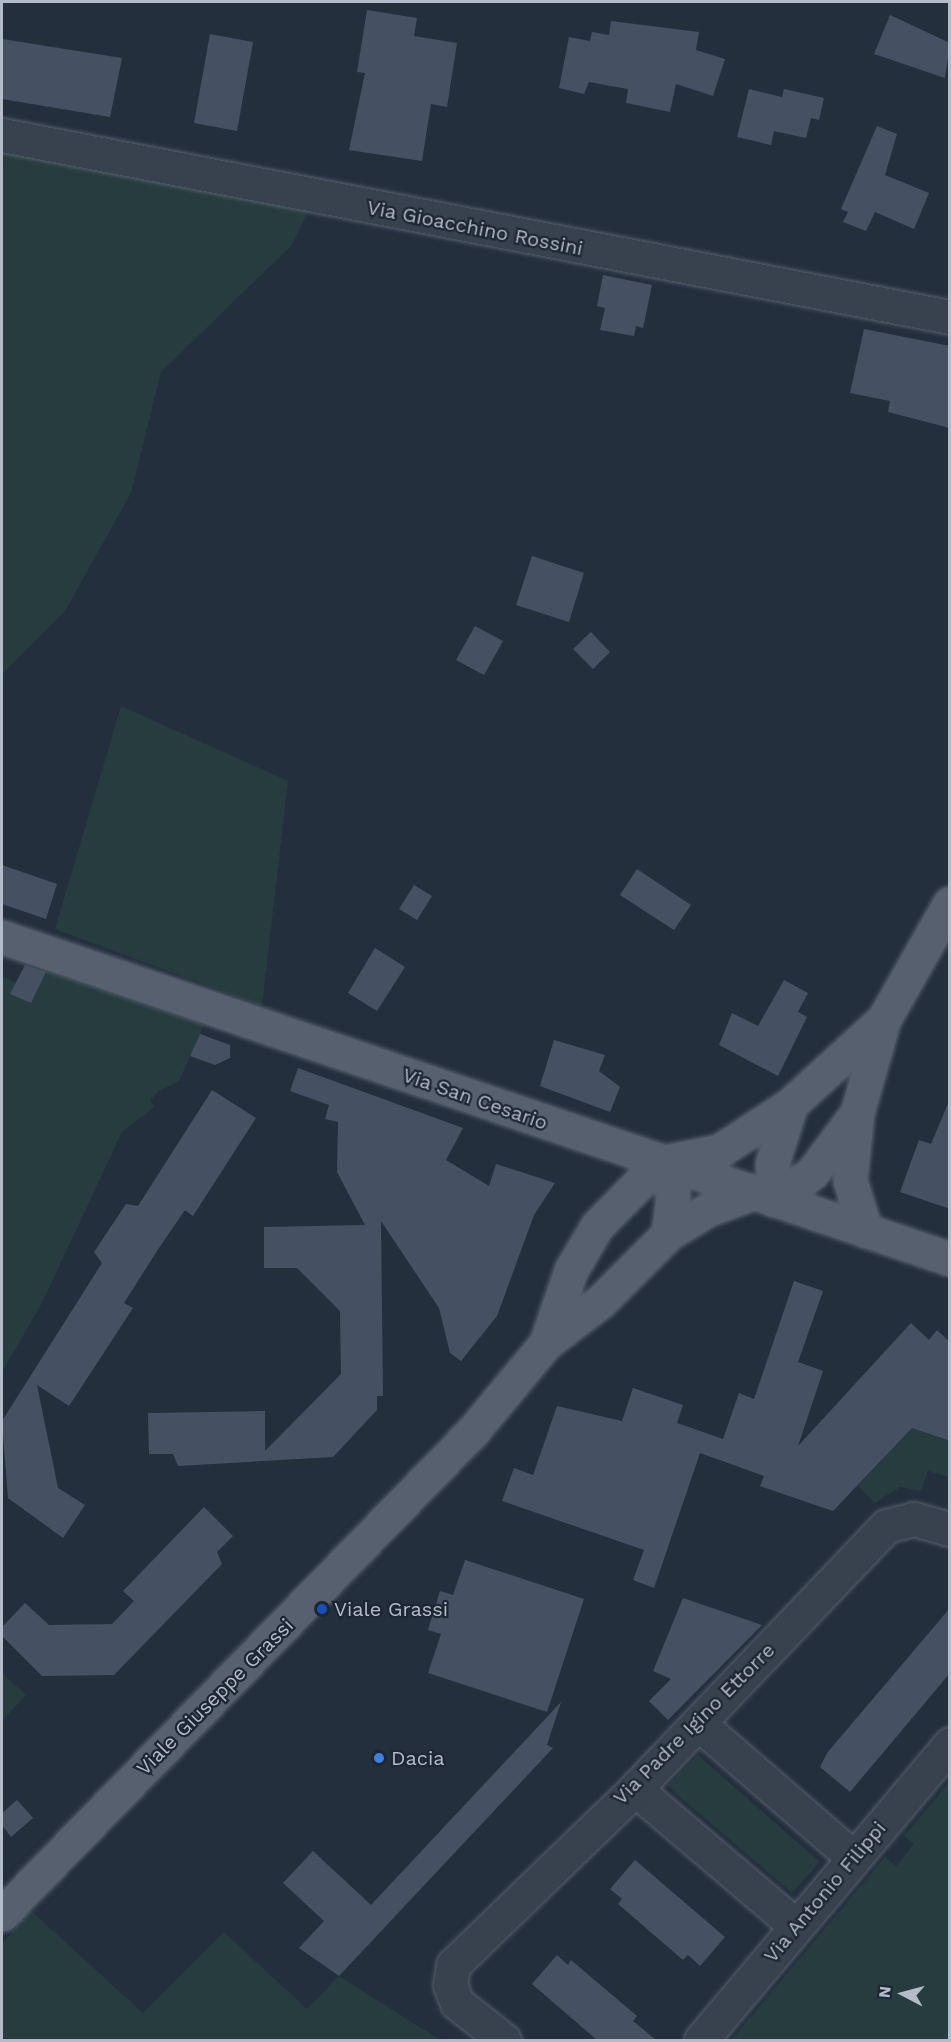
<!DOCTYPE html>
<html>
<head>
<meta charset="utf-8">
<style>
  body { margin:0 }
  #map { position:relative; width:951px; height:2042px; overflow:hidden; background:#242f3e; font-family:"Work Sans",sans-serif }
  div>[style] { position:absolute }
  .green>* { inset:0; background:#263c3f }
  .building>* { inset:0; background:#455162 }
  .roads { filter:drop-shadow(0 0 2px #565f6c) drop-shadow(0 0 2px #565f6c) }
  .minor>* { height:33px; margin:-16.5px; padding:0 16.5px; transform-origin:16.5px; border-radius:16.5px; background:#38414e }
  .major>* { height:33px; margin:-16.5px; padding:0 16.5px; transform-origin:16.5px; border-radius:16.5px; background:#56606e }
  .dots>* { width:16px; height:16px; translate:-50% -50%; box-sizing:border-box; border:3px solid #1d2633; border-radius:50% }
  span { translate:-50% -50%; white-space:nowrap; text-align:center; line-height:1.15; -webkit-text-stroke:4.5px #1d2633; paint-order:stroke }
  .street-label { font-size:20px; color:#b4bcc9 }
  .poi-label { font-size:20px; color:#b4bcc9 }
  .left { translate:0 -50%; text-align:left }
  .frame { position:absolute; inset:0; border:3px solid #b4bcc9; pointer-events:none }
  .north { position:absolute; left:873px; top:1964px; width:60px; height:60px; -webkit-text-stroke:4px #1d2633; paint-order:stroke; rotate:276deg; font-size:16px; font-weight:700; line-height:24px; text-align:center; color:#b4bcc9 }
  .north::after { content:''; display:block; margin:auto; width:21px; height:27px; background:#b4bcc9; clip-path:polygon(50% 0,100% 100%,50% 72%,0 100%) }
</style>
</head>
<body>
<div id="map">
  <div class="green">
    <i style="clip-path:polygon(2px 148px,309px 210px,291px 246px,161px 372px,131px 493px,65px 611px,2px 674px)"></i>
    <i style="clip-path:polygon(121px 706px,288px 781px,262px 1006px,55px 929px)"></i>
    <i style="clip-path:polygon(46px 971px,204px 1025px,179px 1081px,159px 1091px,150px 1100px,154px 1107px,122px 1132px,42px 1303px,2px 1372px,2px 976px,16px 983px,11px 994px,31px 1003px)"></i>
    <i style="clip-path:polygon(912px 1428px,949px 1441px,949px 1477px,928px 1471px,921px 1491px,900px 1487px,875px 1503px,858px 1486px)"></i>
    <i style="clip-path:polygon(2px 1673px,26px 1695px,2px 1721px)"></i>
    <i style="clip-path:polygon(698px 1755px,820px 1862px,792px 1893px,667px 1786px)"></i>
    <i style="clip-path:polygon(949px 1782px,949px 2040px,731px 2040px,885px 1857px,896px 1866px,914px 1844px,904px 1836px)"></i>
    <i style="clip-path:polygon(30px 1910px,143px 2013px,224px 1932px,307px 2009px,339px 1976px,440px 2040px,2px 2040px,2px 1944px)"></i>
  </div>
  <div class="building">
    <i style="clip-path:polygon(367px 10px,417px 18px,414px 36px,457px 43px,447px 107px,431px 104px,422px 161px,349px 150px,365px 73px,357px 72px)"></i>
    <i style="clip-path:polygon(890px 15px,950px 43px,945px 78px,874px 54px)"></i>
    <i style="clip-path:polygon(611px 21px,699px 32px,696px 50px,725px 59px,713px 96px,676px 84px,670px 112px,626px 103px,628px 89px,589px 82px,584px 94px,559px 88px,569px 37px,590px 41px,592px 32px,609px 35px)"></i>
    <i style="clip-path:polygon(210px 34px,253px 42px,237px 131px,194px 123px)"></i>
    <i style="clip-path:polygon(2px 39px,122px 58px,110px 117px,2px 99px)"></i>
    <i style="clip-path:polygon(749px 89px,782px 97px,784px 89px,824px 98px,819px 120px,811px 118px,806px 138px,774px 131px,771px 145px,737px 137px)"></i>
    <i style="clip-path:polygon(877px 126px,897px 134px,885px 175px,929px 193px,914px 229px,875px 212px,866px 231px,843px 222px,848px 212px,841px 209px)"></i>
    <i style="clip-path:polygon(603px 275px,652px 285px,643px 328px,636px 326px,634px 336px,600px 330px,605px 308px,597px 306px)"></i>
    <i style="clip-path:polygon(864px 329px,950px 346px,950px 428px,888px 412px,890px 401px,850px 393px)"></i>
    <i style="clip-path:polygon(532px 556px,584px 573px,569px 622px,516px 605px)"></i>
    <i style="clip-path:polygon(475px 626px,503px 641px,484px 675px,456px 660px)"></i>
    <i style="clip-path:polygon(591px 632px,610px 652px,593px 669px,573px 649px)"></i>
    <i style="clip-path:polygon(2px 865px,57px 884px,46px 919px,2px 904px)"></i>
    <i style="clip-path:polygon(637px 869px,691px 905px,674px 930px,620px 895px)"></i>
    <i style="clip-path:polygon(414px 885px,432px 896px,417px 920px,399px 909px)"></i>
    <i style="clip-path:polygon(375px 948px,405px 967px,377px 1011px,348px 993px)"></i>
    <i style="clip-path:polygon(25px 965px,46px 972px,31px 1003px,10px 994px)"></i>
    <i style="clip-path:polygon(784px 980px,808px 993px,798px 1012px,807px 1017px,778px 1076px,719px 1045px,732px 1013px,758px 1026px)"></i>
    <i style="clip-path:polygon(200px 1034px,230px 1045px,230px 1058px,215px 1065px,190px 1056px)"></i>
    <i style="clip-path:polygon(554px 1040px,605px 1055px,599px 1071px,620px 1087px,610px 1112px,540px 1086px)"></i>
    <i style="clip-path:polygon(298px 1068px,463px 1128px,446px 1160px,489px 1186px,496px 1164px,555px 1183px,534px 1215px,497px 1316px,461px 1361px,450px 1353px,439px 1308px,381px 1221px,383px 1396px,377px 1396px,377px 1410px,333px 1457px,178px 1466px,173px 1454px,149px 1454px,148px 1413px,265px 1411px,265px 1451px,341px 1374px,340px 1311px,297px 1268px,264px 1268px,264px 1227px,365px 1225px,337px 1172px,338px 1122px,325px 1119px,329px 1105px,290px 1091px)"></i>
    <i style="clip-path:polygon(212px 1090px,256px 1118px,193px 1216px,185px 1210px,157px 1251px,124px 1303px,133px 1308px,69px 1406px,37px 1385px,58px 1488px,85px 1505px,63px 1538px,8px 1498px,2px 1421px,102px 1263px,94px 1252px,126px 1204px,138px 1206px)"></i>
    <i style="clip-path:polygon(950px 1099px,950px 1209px,900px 1192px,919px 1140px,931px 1144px)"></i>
    <i style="clip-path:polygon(794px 1281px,823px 1291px,798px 1362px,823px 1371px,798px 1446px,911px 1323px,929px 1340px,937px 1330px,950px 1342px,950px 1441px,912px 1428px,833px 1511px,760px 1486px,764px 1476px,700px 1453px,654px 1588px,633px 1580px,644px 1550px,502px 1501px,514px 1468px,533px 1475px,557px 1406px,622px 1421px,633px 1388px,683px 1405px,677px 1423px,723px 1439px,739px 1393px,754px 1399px)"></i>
    <i style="clip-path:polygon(204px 1507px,233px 1536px,217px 1552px,222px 1564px,114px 1675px,42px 1676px,2px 1636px,2px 1627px,25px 1603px,49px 1625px,112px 1624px,134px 1601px,123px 1591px)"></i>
    <i style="clip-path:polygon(465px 1560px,584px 1599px,547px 1712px,428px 1673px,441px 1634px,428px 1630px,440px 1591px,453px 1595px)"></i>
    <i style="clip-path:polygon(683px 1598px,762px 1625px,668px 1720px,649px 1701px,671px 1679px,653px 1671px)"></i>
    <i style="clip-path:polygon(950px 1608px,950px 1673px,850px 1792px,820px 1767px,827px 1753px)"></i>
    <i style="clip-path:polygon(561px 1702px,547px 1745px,553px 1748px,339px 1976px,299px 1948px,324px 1921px,283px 1883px,313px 1851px,371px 1905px)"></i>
    <i style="clip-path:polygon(17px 1800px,33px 1818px,11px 1837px,2px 1825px,2px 1813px)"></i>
    <i style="clip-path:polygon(635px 1860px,725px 1937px,700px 1966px,688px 1955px,683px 1960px,618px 1904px,622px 1899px,610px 1889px)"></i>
    <i style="clip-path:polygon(557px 1955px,568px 1965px,571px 1960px,637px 2016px,633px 2021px,656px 2040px,597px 2040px,532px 1984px)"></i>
  </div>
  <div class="roads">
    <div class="minor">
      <i style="left:2px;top:135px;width:965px;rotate:10.87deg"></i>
      <i style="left:698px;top:1723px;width:206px;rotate:40.9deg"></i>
      <i style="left:635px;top:1789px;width:211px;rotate:40.4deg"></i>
      <i style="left:504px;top:2040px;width:60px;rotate:-141.8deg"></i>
      <i style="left:457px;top:2003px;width:19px;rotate:-111deg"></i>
      <i style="left:450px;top:1985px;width:20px;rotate:-81deg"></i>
      <i style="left:453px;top:1965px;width:253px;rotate:-44deg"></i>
      <i style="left:635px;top:1789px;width:364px;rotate:-46.3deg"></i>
      <i style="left:886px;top:1526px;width:29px;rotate:-14deg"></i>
      <i style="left:914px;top:1519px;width:37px;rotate:16deg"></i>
      <i style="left:701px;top:2040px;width:387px;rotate:-49.9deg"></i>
    </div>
    <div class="major">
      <i style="left:2px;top:937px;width:1001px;rotate:18.76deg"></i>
      <i style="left:664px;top:1162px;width:56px;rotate:-11.3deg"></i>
      <i style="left:719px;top:1151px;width:86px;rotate:-33.1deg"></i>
      <i style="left:791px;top:1104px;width:126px;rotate:-42.4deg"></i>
      <i style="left:659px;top:1163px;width:34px;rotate:66deg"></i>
      <i style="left:673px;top:1194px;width:40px;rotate:97.1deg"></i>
      <i style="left:774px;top:1200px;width:47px;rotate:-35.4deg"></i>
      <i style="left:812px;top:1173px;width:75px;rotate:-53.1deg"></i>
      <i style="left:774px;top:1200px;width:36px;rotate:-93deg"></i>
      <i style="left:772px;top:1164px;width:63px;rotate:-72.4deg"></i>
      <i style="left:866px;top:1231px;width:52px;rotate:-107.7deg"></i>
      <i style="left:850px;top:1181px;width:68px;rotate:-84.1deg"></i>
      <i style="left:857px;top:1113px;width:98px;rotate:-74deg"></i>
      <i style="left:884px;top:1019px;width:133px;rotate:-60.4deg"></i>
      <i style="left:546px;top:1343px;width:77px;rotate:-71.1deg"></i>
      <i style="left:571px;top:1270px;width:51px;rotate:-59.4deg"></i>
      <i style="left:597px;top:1226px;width:88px;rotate:-45.5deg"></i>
      <i style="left:2px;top:1914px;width:675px;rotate:-45.72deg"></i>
      <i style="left:473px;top:1431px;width:114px;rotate:-50.3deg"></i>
      <i style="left:546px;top:1343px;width:68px;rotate:-37.2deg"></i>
      <i style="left:600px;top:1302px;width:96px;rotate:-45deg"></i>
      <i style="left:668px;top:1234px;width:48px;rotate:-31.4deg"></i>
      <i style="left:709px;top:1209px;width:47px;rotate:-20deg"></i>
    </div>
  </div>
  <div class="dots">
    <i style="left:322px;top:1609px;background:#1a4fb4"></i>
    <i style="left:379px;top:1758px;background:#3f7fe0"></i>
  </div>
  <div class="street-label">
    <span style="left:475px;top:228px;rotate:11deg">Via Gioacchino Rossini</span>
    <span style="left:475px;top:1099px;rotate:19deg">Via San Cesario</span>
    <span style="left:215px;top:1697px;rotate:-45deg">Viale Giuseppe Grassi</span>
    <span style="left:694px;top:1724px;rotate:-45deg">Via Padre Igino Ettorre</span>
    <span style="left:825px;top:1892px;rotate:-50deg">Via Antonio Filippi</span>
  </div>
  <div class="poi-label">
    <span class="left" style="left:334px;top:1609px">Viale Grassi</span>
    <span class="left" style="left:391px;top:1758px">Dacia</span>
  </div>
  <div class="frame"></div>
  <div class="north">N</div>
</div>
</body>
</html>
